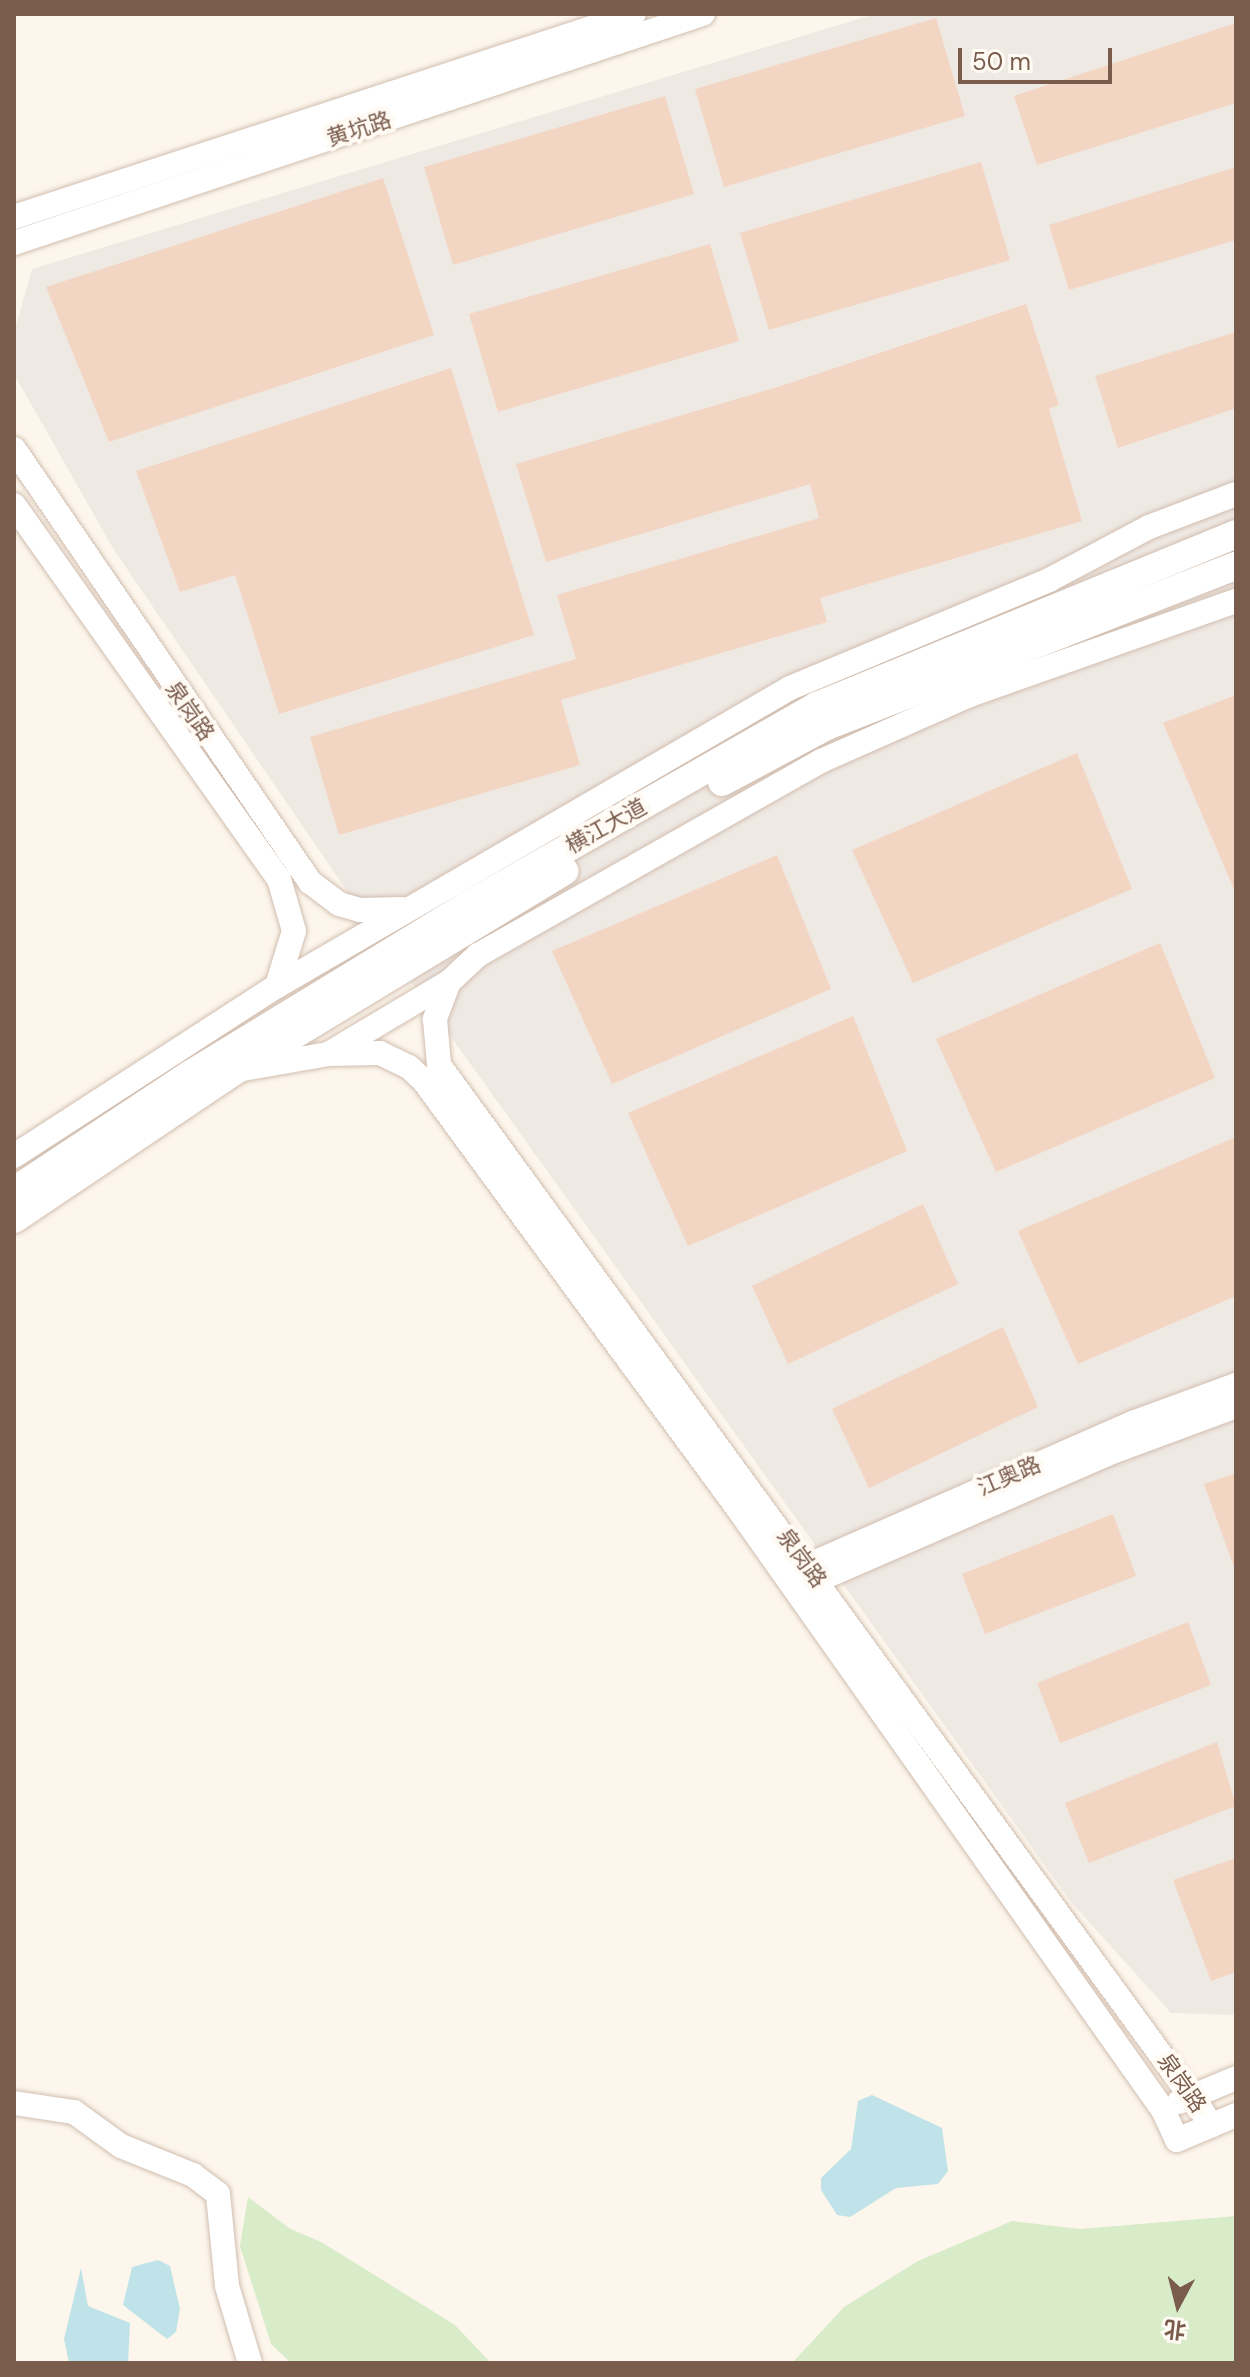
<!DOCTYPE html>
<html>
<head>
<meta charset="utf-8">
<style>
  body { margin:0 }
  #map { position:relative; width:1250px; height:2377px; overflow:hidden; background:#fdf6ec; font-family:"DM Sans","Noto Sans SC",sans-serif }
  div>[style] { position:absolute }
  .industrial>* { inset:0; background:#efe9e4 }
  .green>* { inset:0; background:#d8ecc9 }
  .water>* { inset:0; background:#bfe3e8 }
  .building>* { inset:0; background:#f3d5c3 }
  .roads { filter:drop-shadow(0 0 2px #d1beb0) drop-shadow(0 0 2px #d1beb0) }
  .tertiary>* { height:24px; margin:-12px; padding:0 12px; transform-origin:12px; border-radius:12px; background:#fff }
  .secondary>* { height:28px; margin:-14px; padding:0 14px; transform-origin:14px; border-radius:14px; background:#fff }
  span { translate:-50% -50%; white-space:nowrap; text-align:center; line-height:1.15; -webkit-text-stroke:8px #fffaf3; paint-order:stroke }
  .street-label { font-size:22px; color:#7a5c4d }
  .frame { position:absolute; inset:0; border:16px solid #7a5c4d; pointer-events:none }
  .north { position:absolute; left:1138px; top:2265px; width:80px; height:80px; -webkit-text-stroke:6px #fffaf3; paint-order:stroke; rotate:187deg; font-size:22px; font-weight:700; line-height:32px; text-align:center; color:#7a5c4d }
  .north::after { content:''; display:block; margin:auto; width:28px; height:36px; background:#7a5c4d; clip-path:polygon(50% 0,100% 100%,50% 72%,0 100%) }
  .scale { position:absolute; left:958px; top:48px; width:154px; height:36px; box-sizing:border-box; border:4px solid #7a5c4d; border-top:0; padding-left:10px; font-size:24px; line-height:28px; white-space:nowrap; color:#7a5c4d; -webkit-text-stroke:6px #fffaf3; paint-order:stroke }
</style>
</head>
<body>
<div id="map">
  <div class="industrial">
    <i style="clip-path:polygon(875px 14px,1236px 14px,1236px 2015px,1171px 2013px,1071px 1902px,360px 910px,114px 550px,14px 374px,14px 333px,32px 269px)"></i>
  </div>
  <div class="green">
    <i style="clip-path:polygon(248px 2197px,289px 2228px,323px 2243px,455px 2325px,491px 2363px,291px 2363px,271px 2344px,240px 2246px)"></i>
    <i style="clip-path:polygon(1236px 2216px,1236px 2363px,792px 2363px,844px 2307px,918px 2261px,1012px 2221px,1080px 2229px)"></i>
  </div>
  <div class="water">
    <i style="clip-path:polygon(872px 2095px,942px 2128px,948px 2171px,938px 2184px,896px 2188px,850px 2217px,837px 2215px,821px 2190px,821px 2178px,851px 2149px,858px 2101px)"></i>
    <i style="clip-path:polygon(158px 2260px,170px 2266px,180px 2309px,176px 2332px,167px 2339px,123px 2305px,132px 2267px)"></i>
    <i style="clip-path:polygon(81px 2268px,88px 2306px,130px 2323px,128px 2363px,69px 2363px,64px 2339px)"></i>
  </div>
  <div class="building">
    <i style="clip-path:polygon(936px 18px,965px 116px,724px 187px,695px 89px)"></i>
    <i style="clip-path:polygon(1236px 23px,1236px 103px,1037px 165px,1014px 96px)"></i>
    <i style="clip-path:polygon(665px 96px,694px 194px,453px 265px,424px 167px)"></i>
    <i style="clip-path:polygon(981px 162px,1010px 260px,769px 330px,740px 233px)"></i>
    <i style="clip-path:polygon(1236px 167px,1236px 240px,1069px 290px,1049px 225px)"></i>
    <i style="clip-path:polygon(383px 178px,434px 335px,109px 442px,46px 287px)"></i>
    <i style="clip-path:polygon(710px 244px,739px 341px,498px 412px,469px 314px)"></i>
    <i style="clip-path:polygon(1026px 304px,1059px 405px,1049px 409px,1082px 521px,820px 598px,827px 622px,561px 700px,580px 765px,339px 835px,310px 737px,576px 659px,557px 595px,819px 518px,810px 484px,546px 562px,516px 464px,781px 386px)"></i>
    <i style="clip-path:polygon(1236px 332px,1236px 408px,1118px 448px,1095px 376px)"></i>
    <i style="clip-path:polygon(451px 368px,534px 635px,279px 714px,235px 575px,180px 592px,136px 471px)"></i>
    <i style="clip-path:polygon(1236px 695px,1236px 894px,1163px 723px)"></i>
    <i style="clip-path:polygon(1077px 753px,1132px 889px,913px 983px,852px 850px)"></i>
    <i style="clip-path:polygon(777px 855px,831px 989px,612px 1084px,552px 951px)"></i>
    <i style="clip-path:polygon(1160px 943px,1215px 1078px,996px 1172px,936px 1039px)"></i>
    <i style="clip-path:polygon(853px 1016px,907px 1151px,688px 1246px,628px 1113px)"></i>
    <i style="clip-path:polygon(1236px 1137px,1236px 1296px,1078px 1364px,1018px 1231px)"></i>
    <i style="clip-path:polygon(923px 1204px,958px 1284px,788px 1364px,752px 1286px)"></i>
    <i style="clip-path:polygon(1003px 1327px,1038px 1407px,869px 1488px,832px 1409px)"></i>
    <i style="clip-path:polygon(1236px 1473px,1236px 1567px,1234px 1567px,1204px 1484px)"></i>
    <i style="clip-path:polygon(1113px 1514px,1136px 1576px,985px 1634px,962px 1574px)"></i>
    <i style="clip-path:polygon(1188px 1622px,1211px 1685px,1060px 1743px,1037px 1683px)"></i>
    <i style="clip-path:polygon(1217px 1742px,1236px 1806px,1089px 1863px,1065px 1803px)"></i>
    <i style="clip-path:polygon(1236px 1858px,1236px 1972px,1211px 1981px,1173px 1880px)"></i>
  </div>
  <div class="roads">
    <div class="tertiary">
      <i style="left:14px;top:217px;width:652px;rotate:-18.13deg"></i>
      <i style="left:14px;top:243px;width:726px;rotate:-18.39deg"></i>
      <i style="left:14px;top:449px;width:525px;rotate:55.64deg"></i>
      <i style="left:310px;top:882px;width:36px;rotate:37deg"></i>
      <i style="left:339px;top:904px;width:22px;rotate:16deg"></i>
      <i style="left:360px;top:910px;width:42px;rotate:-1.4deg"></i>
      <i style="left:14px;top:505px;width:458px;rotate:54.7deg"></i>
      <i style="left:279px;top:879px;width:54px;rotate:73.9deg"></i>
      <i style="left:294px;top:931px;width:58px;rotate:107.2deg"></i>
      <i style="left:449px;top:982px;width:40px;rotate:111deg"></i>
      <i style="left:435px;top:1019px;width:46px;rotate:85deg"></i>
      <i style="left:439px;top:1065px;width:1312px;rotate:53.9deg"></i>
      <i style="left:328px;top:1054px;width:52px;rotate:-1.1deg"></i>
      <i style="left:380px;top:1053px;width:32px;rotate:26deg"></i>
      <i style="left:409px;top:1067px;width:21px;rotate:43deg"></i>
      <i style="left:424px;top:1081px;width:532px;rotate:53.71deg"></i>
      <i style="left:739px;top:1510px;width:735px;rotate:54.75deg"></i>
      <i style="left:1163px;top:2110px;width:33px;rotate:65deg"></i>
      <i style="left:1177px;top:2140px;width:64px;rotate:-23deg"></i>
      <i style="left:243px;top:1069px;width:86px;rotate:-10deg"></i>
      <i style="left:328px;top:1054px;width:141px;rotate:-30.8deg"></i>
      <i style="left:449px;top:982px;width:40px;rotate:-43deg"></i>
      <i style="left:478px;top:955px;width:394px;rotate:-29.5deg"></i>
      <i style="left:821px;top:761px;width:163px;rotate:-23.9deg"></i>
      <i style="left:970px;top:695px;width:282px;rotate:-19.5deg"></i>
      <i style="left:14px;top:1156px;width:313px;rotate:-32.9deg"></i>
      <i style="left:277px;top:986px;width:593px;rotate:-30.15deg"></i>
      <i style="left:790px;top:688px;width:281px;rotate:-22.6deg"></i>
      <i style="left:1049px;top:580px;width:113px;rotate:-27.9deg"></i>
      <i style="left:1149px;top:527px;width:93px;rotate:-20.8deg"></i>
      <i style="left:793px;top:1572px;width:373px;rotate:-23.7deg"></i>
      <i style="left:1135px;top:1422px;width:108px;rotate:-20.1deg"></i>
      <i style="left:804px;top:1586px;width:331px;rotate:-23.5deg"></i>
      <i style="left:1107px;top:1454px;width:138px;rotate:-20.4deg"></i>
      <i style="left:1179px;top:2102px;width:62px;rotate:-22.8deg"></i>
      <i style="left:14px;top:2103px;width:61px;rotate:8.5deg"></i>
      <i style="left:74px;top:2112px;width:58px;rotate:35.9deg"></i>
      <i style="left:121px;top:2146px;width:78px;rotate:21.9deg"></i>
      <i style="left:193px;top:2175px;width:31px;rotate:37deg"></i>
      <i style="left:218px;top:2194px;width:92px;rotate:84.4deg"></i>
      <i style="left:227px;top:2286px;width:80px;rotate:73.4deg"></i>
    </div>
    <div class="secondary">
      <i style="left:722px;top:782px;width:119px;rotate:-28.1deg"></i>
      <i style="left:827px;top:726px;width:439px;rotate:-21.4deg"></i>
      <i style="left:14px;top:1191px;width:212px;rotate:-33.5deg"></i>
      <i style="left:191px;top:1074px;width:322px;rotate:-31.4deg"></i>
      <i style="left:466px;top:906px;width:404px;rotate:-29.7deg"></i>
      <i style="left:817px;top:706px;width:453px;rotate:-22.3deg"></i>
      <i style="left:14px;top:1219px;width:267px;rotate:-33.9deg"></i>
      <i style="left:236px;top:1070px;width:384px;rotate:-31.2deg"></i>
    </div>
  </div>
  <div class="street-label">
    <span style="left:359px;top:129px;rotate:-18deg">黄坑路</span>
    <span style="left:190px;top:711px;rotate:55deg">泉岗路</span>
    <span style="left:606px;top:826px;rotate:-29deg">横江大道</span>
    <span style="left:1009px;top:1476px;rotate:-23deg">江奥路</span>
    <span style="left:802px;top:1558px;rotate:54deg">泉岗路</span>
    <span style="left:1182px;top:2083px;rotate:55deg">泉岗路</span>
  </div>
  <div class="frame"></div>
  <div class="north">北</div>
  <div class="scale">50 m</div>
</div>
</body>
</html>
